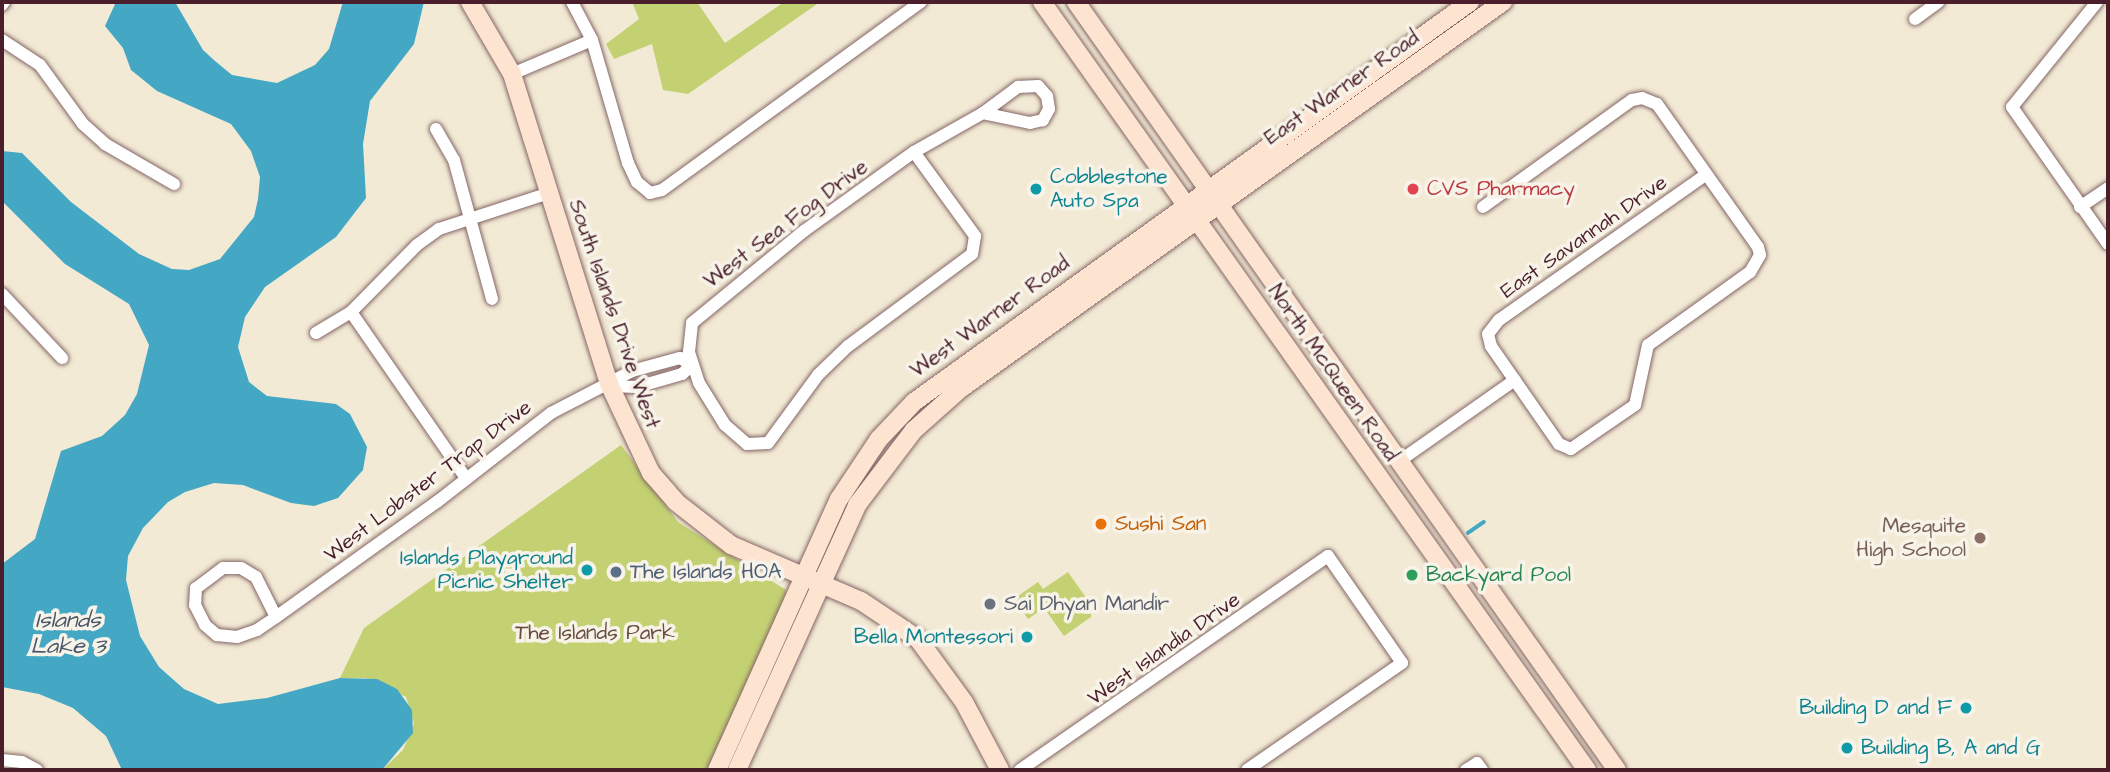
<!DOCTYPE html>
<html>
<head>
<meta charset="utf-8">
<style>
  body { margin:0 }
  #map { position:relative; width:2110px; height:772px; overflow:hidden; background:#f2ead5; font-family:"Architects Daughter",sans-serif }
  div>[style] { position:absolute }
  .green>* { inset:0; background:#c3d173 }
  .water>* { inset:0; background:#44a7c4 }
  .stream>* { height:3.5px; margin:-1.75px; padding:0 1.75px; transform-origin:1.75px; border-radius:1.75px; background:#44a7c4 }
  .roads { filter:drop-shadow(0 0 2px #856666) drop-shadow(0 0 2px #856666) }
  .street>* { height:12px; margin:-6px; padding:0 6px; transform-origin:6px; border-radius:6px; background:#fff }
  .secondary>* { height:18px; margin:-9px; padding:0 9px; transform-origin:9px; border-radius:9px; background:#fde4d1 }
  .dots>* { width:19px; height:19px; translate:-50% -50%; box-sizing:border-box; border:4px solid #f7f3e8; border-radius:50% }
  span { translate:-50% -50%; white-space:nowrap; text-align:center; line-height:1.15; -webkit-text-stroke:7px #f7f3e8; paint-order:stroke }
  .street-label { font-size:21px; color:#4a1f2b }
  .culture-label { font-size:21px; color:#0d838f }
  .left { translate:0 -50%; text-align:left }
  .right { translate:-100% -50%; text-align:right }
  .health-label { font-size:21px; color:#be3a42 }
  .food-label { font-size:21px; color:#c56008 }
  .education-label { font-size:21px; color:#785e54 }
  .service-label { font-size:21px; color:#4e5e75 }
  .leisure-label { font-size:21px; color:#27864d }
  .worship-label { font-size:21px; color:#5b616d }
  .park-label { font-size:21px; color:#684c3d }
  .water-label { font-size:23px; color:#485568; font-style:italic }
  .frame { position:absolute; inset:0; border:4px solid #4a1f2b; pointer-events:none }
</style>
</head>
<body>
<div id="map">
  <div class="green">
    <i style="clip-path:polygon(632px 2px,697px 2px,725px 43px,784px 2px,820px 2px,688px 94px,663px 90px,652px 44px,614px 59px,606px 44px,639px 19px)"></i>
    <i style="clip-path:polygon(621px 445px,678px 522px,786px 590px,786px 597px,710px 770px,382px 770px,403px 750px,414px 724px,406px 697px,366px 678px,340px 678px,364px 628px)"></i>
    <i style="clip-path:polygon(1068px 572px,1092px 606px,1091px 617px,1064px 636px,1044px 608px,1028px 619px,1014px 599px,1038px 582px,1043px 589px)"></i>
  </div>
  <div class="water">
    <i style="clip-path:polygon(116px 2px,175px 2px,203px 50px,215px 61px,232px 75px,277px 83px,315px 65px,329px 49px,343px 2px,424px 2px,414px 44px,370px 101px,363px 144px,366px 198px,336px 237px,265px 287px,245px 317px,238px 347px,249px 382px,267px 396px,336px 404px,350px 414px,367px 447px,363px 470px,338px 498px,314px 506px,291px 503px,243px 485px,214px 483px,185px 492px,168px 502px,143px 528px,128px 556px,126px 580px,140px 636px,159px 667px,184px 689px,218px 704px,267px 698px,340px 678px,377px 679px,397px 689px,412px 710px,413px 733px,382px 770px,122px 770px,106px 736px,73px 708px,39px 694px,2px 687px,2px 564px,35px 539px,61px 451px,102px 436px,125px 415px,137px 394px,149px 345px,129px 304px,65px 264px,2px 201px,2px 151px,22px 153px,71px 202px,139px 254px,172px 269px,189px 270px,220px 259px,254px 217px,258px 199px,260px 177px,251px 151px,231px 124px,157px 91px,131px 70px,123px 48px,105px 26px)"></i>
  </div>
  <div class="stream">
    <i style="left:1468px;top:533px;width:19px;rotate:-35deg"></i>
  </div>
  <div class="roads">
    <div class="street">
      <i style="left:572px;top:2px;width:43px;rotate:62.2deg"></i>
      <i style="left:592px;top:40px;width:128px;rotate:73.7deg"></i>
      <i style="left:628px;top:163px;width:21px;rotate:65deg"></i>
      <i style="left:637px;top:182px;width:17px;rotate:40deg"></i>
      <i style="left:650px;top:193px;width:12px;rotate:-14deg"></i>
      <i style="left:662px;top:190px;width:320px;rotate:-36deg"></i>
      <i style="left:2097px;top:2px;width:135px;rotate:129deg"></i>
      <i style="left:2012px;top:107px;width:167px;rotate:55deg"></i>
      <i style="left:2px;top:5px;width:4px;rotate:-56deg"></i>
      <i style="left:1915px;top:19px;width:29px;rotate:-36deg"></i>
      <i style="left:2px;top:40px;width:45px;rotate:33.3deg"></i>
      <i style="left:40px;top:65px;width:73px;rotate:53.9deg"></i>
      <i style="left:83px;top:124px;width:30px;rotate:42deg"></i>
      <i style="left:105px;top:144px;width:80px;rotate:30.1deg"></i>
      <i style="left:512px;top:74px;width:87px;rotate:-23deg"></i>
      <i style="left:436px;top:129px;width:36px;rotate:60deg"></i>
      <i style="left:454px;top:160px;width:144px;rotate:74.7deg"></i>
      <i style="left:914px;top:152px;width:104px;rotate:54deg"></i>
      <i style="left:975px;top:236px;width:18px;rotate:99deg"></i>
      <i style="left:972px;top:254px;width:154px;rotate:143.4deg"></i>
      <i style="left:848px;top:346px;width:42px;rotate:136deg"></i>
      <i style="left:818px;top:375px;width:84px;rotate:126.3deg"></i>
      <i style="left:768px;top:443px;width:21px;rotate:177deg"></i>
      <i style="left:747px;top:444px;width:29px;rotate:-139deg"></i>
      <i style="left:725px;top:425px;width:49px;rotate:-121.8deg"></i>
      <i style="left:699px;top:383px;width:33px;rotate:-108deg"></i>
      <i style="left:689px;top:352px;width:29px;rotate:-84deg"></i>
      <i style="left:692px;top:323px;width:145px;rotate:-39.4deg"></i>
      <i style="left:804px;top:231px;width:135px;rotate:-35.7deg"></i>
      <i style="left:914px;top:152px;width:79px;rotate:-29.5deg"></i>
      <i style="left:983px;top:113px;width:44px;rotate:-36.6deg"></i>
      <i style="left:1018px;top:87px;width:20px;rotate:-3deg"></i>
      <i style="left:1038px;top:86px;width:13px;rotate:48deg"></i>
      <i style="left:1047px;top:96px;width:13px;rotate:81deg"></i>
      <i style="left:1049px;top:109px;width:13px;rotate:119deg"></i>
      <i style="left:1043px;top:120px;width:13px;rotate:167deg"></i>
      <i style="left:1030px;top:123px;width:48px;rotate:-168deg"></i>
      <i style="left:1483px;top:207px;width:183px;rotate:-35.7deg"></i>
      <i style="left:1632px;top:100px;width:10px;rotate:-11deg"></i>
      <i style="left:1642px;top:98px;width:16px;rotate:22deg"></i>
      <i style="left:1657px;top:104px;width:175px;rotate:54.8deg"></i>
      <i style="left:1758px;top:247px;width:8px;rotate:76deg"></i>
      <i style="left:1760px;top:255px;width:20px;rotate:120deg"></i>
      <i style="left:1750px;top:272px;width:125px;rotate:144.4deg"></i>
      <i style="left:1648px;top:345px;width:61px;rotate:102.2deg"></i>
      <i style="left:1635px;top:405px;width:78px;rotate:145.5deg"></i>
      <i style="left:1571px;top:449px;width:13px;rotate:-157deg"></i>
      <i style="left:1559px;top:444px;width:119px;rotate:-124.8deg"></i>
      <i style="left:1491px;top:346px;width:12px;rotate:-104deg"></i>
      <i style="left:1488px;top:334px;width:18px;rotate:-52deg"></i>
      <i style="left:1499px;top:320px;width:252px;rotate:-35.1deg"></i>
      <i style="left:2080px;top:207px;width:34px;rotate:-34deg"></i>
      <i style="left:2px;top:294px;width:88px;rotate:46.8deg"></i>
      <i style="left:351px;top:312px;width:202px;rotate:55.3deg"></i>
      <i style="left:316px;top:333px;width:41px;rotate:-31deg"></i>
      <i style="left:351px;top:312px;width:94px;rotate:-45.4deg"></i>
      <i style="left:417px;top:245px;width:27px;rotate:-36deg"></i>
      <i style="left:439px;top:229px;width:116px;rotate:-18.1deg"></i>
      <i style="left:1401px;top:460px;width:139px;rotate:-35.1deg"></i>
      <i style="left:276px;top:617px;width:45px;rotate:-116.6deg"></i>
      <i style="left:256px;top:577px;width:17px;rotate:-149deg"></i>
      <i style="left:241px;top:568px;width:18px;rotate:180deg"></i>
      <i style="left:223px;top:568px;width:34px;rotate:143deg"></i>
      <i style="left:196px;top:588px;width:17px;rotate:93deg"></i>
      <i style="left:195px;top:605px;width:22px;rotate:63deg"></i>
      <i style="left:205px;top:625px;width:16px;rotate:40deg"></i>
      <i style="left:217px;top:635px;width:20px;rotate:6deg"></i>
      <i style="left:237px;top:637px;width:21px;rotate:-19deg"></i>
      <i style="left:257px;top:630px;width:23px;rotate:-34deg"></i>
      <i style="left:276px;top:617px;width:199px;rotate:-35.6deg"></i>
      <i style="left:438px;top:501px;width:143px;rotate:-37.9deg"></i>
      <i style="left:551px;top:413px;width:91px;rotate:-27.4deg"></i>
      <i style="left:632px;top:371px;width:50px;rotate:-15.2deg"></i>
      <i style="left:680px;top:358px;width:14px;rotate:30deg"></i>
      <i style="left:692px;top:365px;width:13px;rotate:138deg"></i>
      <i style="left:682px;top:374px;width:47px;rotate:163.9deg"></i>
      <i style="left:637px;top:387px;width:27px;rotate:-178deg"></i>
      <i style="left:2px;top:760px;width:20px;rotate:6deg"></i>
      <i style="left:22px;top:762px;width:17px;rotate:28deg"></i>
      <i style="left:1020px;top:770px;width:375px;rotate:-34.8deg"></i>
      <i style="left:1328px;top:556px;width:130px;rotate:55.3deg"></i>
      <i style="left:1402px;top:663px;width:188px;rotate:145.4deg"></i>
      <i style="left:1466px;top:770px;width:13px;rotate:-32deg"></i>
      <i style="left:1477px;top:763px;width:9px;rotate:54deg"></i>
    </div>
    <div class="secondary">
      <i style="left:470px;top:2px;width:83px;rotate:59.7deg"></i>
      <i style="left:512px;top:74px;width:327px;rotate:72.6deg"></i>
      <i style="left:610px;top:386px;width:96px;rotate:64.8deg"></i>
      <i style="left:651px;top:473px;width:38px;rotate:49deg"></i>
      <i style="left:676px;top:502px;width:70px;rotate:38deg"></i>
      <i style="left:731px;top:545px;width:142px;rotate:23.3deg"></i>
      <i style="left:861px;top:601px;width:69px;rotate:33.7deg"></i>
      <i style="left:918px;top:639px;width:78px;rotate:53.9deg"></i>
      <i style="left:964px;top:702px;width:77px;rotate:62.1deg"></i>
      <i style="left:1042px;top:2px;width:942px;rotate:54.64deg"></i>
      <i style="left:1076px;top:2px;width:939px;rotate:54.84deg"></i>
      <i style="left:717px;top:770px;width:297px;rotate:-65.8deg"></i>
      <i style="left:839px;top:499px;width:72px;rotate:-56.3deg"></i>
      <i style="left:879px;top:439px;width:51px;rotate:-46.6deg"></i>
      <i style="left:914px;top:402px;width:685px;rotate:-35.73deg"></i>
      <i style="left:737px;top:770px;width:291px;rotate:-65.6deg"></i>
      <i style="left:857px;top:505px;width:94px;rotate:-52.8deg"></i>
      <i style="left:914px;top:430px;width:62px;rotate:-41.7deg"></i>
      <i style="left:960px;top:389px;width:667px;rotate:-35.48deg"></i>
    </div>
  </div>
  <div class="dots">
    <i style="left:1036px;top:189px;background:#0f9aa8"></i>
    <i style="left:1413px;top:189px;background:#e0444e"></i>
    <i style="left:1101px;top:524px;background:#e8710a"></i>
    <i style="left:1980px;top:538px;background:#8d6e63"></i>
    <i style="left:587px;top:570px;background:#0f9aa8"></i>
    <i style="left:616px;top:572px;background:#5c6f8a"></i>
    <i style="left:1412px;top:575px;background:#2e9e5b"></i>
    <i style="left:990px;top:604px;background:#6b7280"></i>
    <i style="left:1027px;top:637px;background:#0f9aa8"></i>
    <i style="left:1966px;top:708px;background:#0f9aa8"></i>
    <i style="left:1847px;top:748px;background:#0f9aa8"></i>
  </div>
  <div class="street-label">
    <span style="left:1342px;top:88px;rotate:-35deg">East Warner Road</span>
    <span style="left:786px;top:224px;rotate:-37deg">West Sea Fog Drive</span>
    <span style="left:1584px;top:237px;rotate:-35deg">East Savannah Drive</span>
    <span style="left:614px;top:314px;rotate:71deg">South Islands Drive West</span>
    <span style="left:990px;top:317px;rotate:-36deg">West Warner Road</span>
    <span style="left:1333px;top:373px;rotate:55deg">North McQueen Road</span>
    <span style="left:428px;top:481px;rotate:-37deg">West Lobster Trap Drive</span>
    <span style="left:1164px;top:649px;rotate:-35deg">West Islandia Drive</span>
  </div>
  <div class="culture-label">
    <span class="left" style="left:1050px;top:189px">Cobblestone<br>Auto Spa</span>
    <span class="right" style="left:573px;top:570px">Islands Playground<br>Picnic Shelter</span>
    <span class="right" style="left:1013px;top:637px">Bella Montessori</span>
    <span class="right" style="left:1952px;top:708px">Building D and F</span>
    <span class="left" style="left:1861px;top:748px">Building B, A and G</span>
  </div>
  <div class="health-label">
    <span class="left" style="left:1427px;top:189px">CVS Pharmacy</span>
  </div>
  <div class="food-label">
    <span class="left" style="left:1115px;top:524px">Sushi San</span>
  </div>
  <div class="education-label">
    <span class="right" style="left:1966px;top:538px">Mesquite<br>High School</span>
  </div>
  <div class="service-label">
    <span class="left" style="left:630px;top:572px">The Islands HOA</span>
  </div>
  <div class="leisure-label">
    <span class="left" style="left:1426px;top:575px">Backyard Pool</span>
  </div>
  <div class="worship-label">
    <span class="left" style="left:1004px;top:604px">Sai Dhyan Mandir</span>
  </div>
  <div class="park-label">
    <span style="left:595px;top:633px">The Islands Park</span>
  </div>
  <div class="water-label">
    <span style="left:68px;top:633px">Islands<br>Lake 3</span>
  </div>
  <div class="frame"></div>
</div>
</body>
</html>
